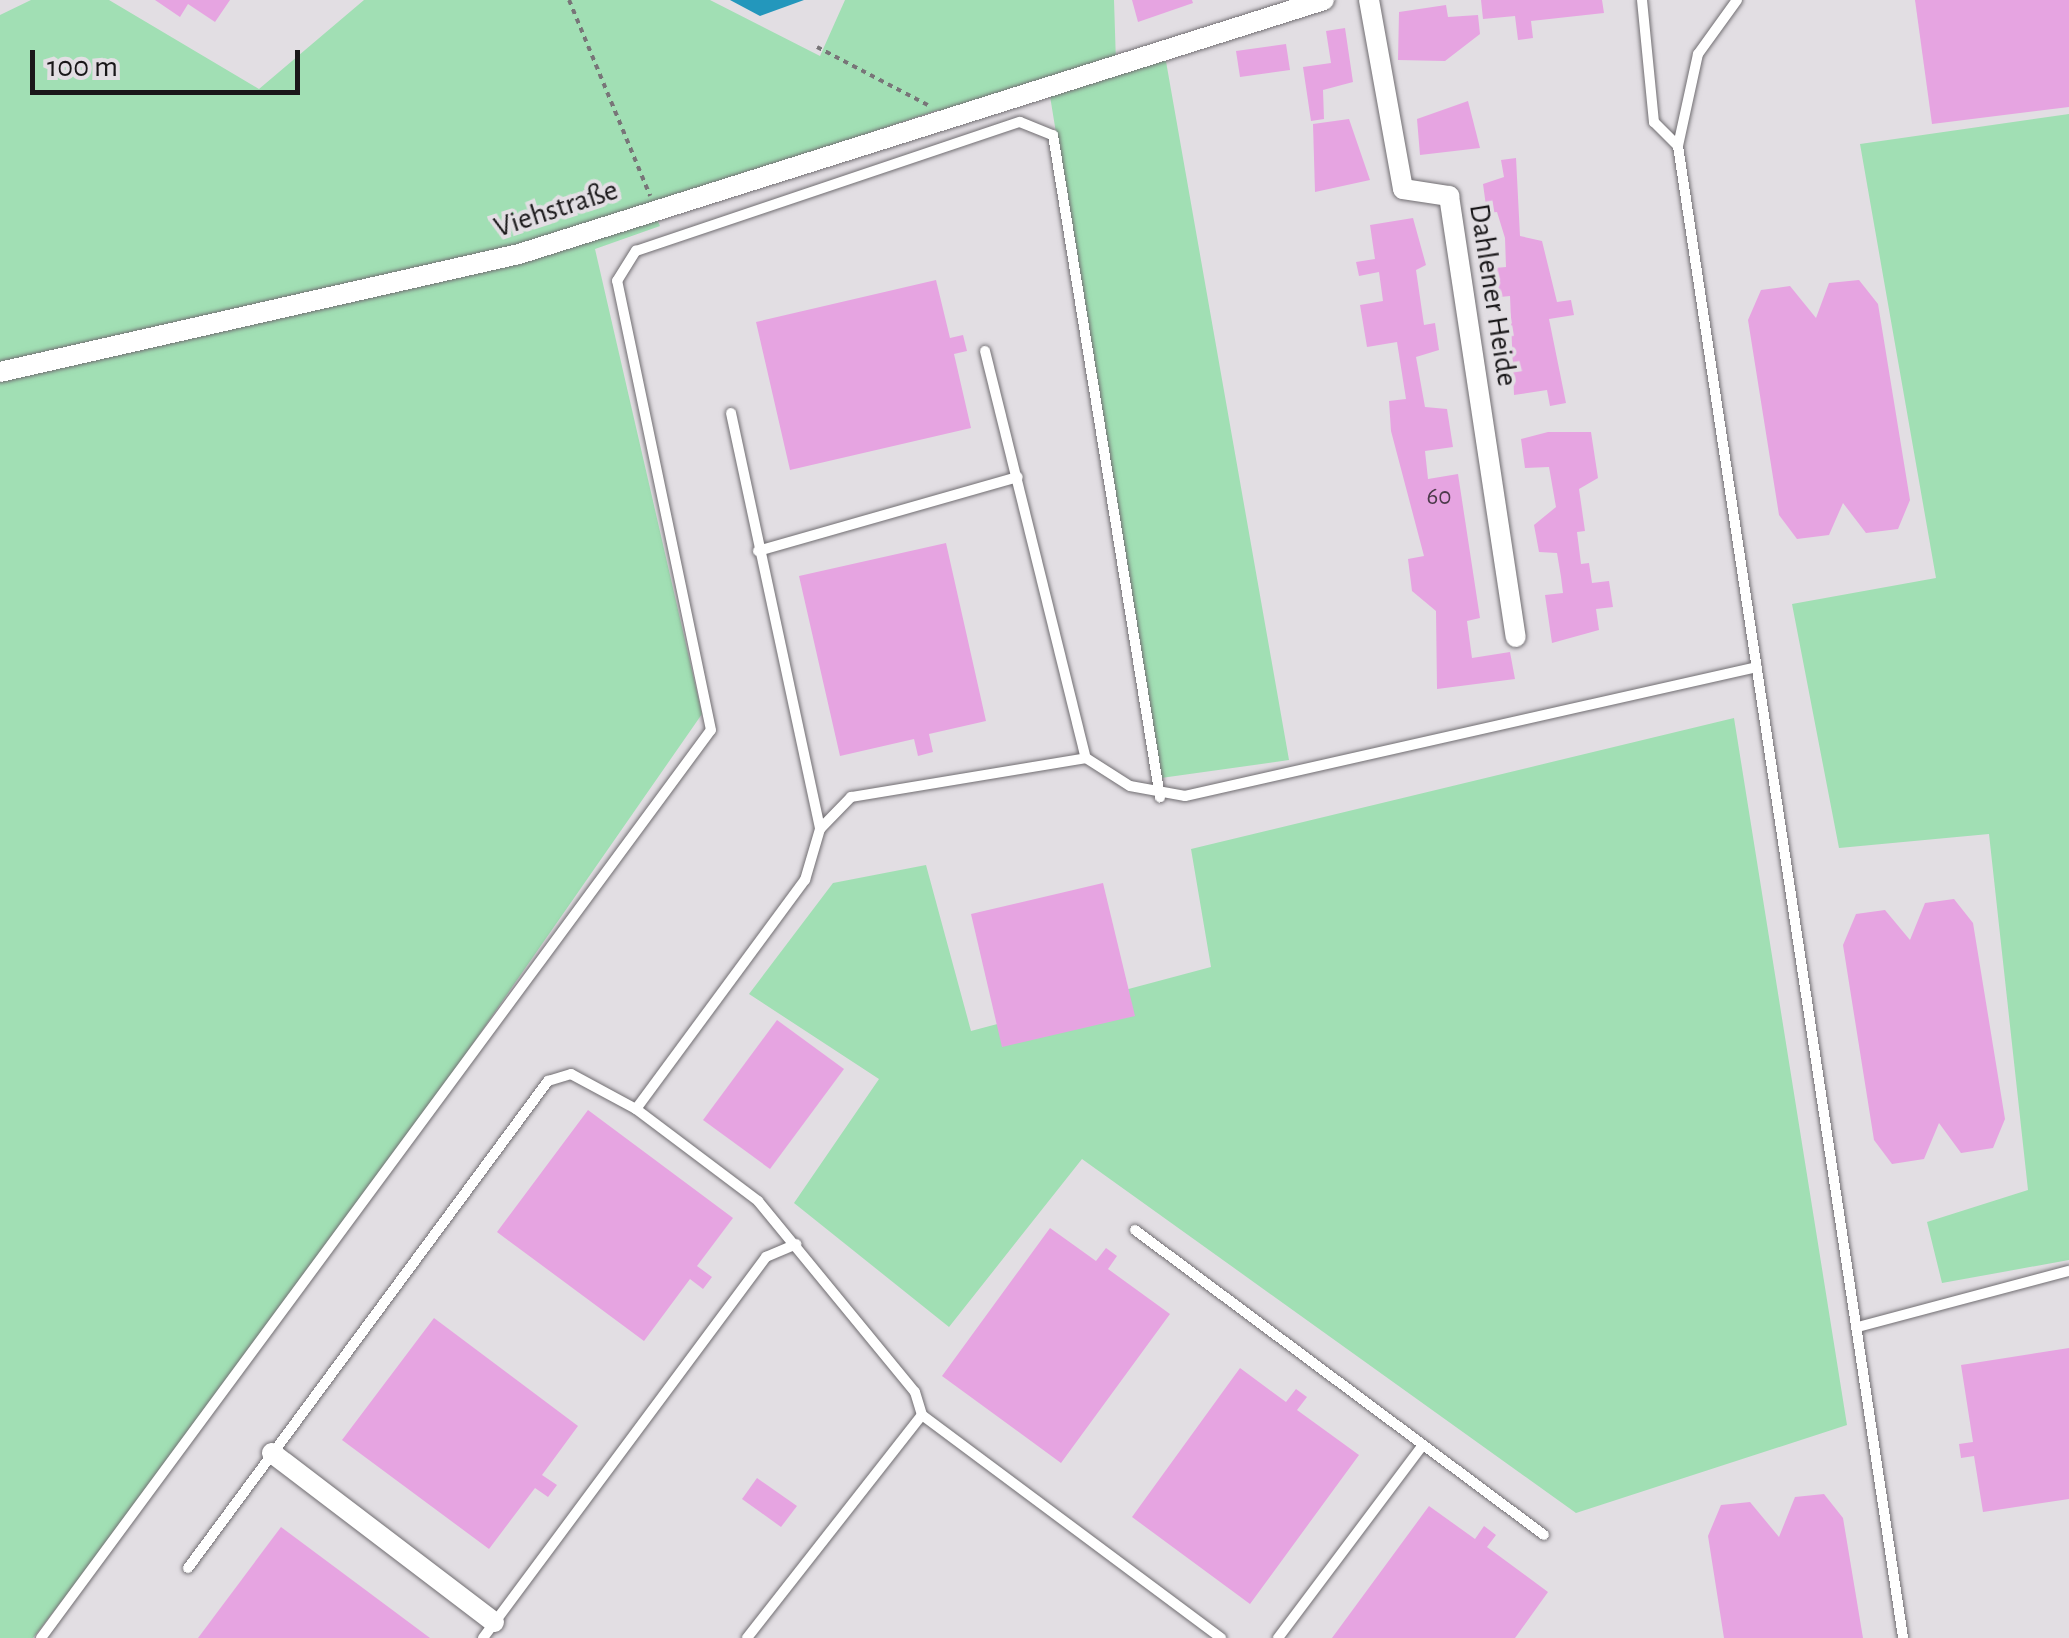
<!DOCTYPE html>
<html>
<head>
<meta charset="utf-8">
<style>
  body { margin:0 }
  #map { position:relative; width:2069px; height:1638px; overflow:hidden; background:#e2dee3; font-family:"Alegreya Sans",sans-serif }
  div>[style] { position:absolute }
  .green>* { inset:0; background:#a1dfb4 }
  .water>* { inset:0; background:#2397bc }
  .building>* { inset:0; background:#e6a4e1 }
  .path>* { height:4px; margin-top:-2px; transform-origin:0; background:repeating-linear-gradient(90deg,#787578 0 5px,transparent 0 10px) }
  .roads { filter:drop-shadow(0 0 2px #716e72) drop-shadow(0 0 2px #716e72) }
  .lane>* { height:10px; margin:-5px; padding:0 5px; transform-origin:5px; border-radius:5px; background:#fff }
  .street>* { height:20px; margin:-10px; padding:0 10px; transform-origin:10px; border-radius:10px; background:#fff }
  span { translate:-50% -50%; white-space:nowrap; text-align:center; line-height:1.15; -webkit-text-stroke:8px #e2dee3; paint-order:stroke }
  .number-label { font-size:25px; color:#4c3a4b }
  .number-label span { -webkit-text-stroke-width:0 }
  .street-label { font-size:30px; color:#191719 }
  .scale { position:absolute; left:30px; top:50px; width:270px; height:45px; box-sizing:border-box; border:5px solid #191719; border-top:0; padding-left:12px; font-size:30px; line-height:35px; white-space:nowrap; color:#191719; -webkit-text-stroke:8px #e2dee3; paint-order:stroke }
</style>
</head>
<body>
<div id="map">
  <div class="green">
    <i style="clip-path:polygon(31px 0,109px 0,259px 89px,364px 0,710px 0,820px 56px,845px 0,1114px 0,1116px 63px,1164px 50px,1289px 760px,1161px 778px,1050px 96px,967px 123px,938px 110px,651px 206px,660px 226px,595px 249px,702px 714px,287px 1311px,33px 1638px,0 1638px,0 15px)"></i>
    <i style="clip-path:polygon(2069px 114px,2069px 1260px,1942px 1283px,1927px 1222px,2028px 1190px,1989px 834px,1839px 848px,1792px 604px,1936px 578px,1860px 144px)"></i>
    <i style="clip-path:polygon(1734px 718px,1847px 1425px,1576px 1513px,1082px 1159px,949px 1327px,794px 1203px,879px 1079px,749px 994px,833px 883px,926px 865px,971px 1031px,1211px 967px,1191px 849px)"></i>
  </div>
  <div class="water">
    <i style="clip-path:polygon(730px 0,804px 0,760px 16px)"></i>
  </div>
  <div class="building">
    <i style="clip-path:polygon(155px 0,230px 0,215px 22px,188px 4px,180px 17px)"></i>
    <i style="clip-path:polygon(1132px 0,1192px 0,1193px 3px,1138px 22px)"></i>
    <i style="clip-path:polygon(1481px 0,1602px 0,1604px 13px,1531px 21px,1533px 38px,1518px 40px,1515px 16px,1483px 19px)"></i>
    <i style="clip-path:polygon(1915px 0,2069px 0,2069px 107px,1932px 124px)"></i>
    <i style="clip-path:polygon(1446px 5px,1448px 17px,1478px 15px,1480px 34px,1445px 61px,1398px 60px,1399px 12px)"></i>
    <i style="clip-path:polygon(1345px 28px,1353px 82px,1323px 90px,1324px 119px,1311px 121px,1303px 67px,1331px 63px,1326px 31px)"></i>
    <i style="clip-path:polygon(1286px 44px,1290px 70px,1240px 77px,1236px 51px)"></i>
    <i style="clip-path:polygon(1468px 101px,1480px 148px,1420px 155px,1417px 119px)"></i>
    <i style="clip-path:polygon(1349px 119px,1370px 180px,1315px 192px,1313px 124px)"></i>
    <i style="clip-path:polygon(1516px 158px,1520px 236px,1542px 241px,1557px 302px,1571px 300px,1574px 315px,1549px 319px,1566px 403px,1550px 406px,1547px 390px,1514px 395px,1510px 296px,1500px 297px,1495px 268px,1506px 267px,1505px 238px,1497px 212px,1487px 213px,1483px 184px,1504px 177px,1501px 160px)"></i>
    <i style="clip-path:polygon(1413px 218px,1426px 265px,1416px 270px,1424px 325px,1435px 323px,1439px 350px,1416px 357px,1425px 407px,1447px 409px,1453px 447px,1425px 451px,1428px 479px,1458px 474px,1480px 618px,1467px 621px,1472px 658px,1510px 652px,1515px 679px,1437px 689px,1436px 611px,1412px 591px,1408px 559px,1424px 556px,1391px 431px,1389px 401px,1406px 399px,1397px 342px,1367px 347px,1360px 305px,1383px 301px,1379px 272px,1359px 276px,1356px 262px,1375px 259px,1370px 225px)"></i>
    <i style="clip-path:polygon(936px 280px,950px 338px,963px 335px,967px 351px,954px 354px,971px 428px,790px 470px,756px 322px)"></i>
    <i style="clip-path:polygon(1859px 280px,1878px 304px,1910px 500px,1898px 529px,1866px 533px,1843px 503px,1829px 535px,1797px 539px,1779px 515px,1748px 320px,1761px 290px,1790px 286px,1816px 318px,1829px 283px)"></i>
    <i style="clip-path:polygon(1548px 432px,1591px 432px,1598px 478px,1579px 489px,1585px 531px,1577px 532px,1581px 564px,1589px 563px,1592px 583px,1609px 581px,1613px 607px,1596px 609px,1599px 630px,1552px 643px,1545px 595px,1563px 593px,1561px 577px,1557px 553px,1539px 552px,1534px 525px,1556px 507px,1549px 467px,1525px 468px,1521px 439px)"></i>
    <i style="clip-path:polygon(946px 543px,986px 721px,929px 734px,933px 752px,918px 756px,914px 739px,840px 756px,799px 576px)"></i>
    <i style="clip-path:polygon(1103px 883px,1135px 1016px,1002px 1047px,971px 914px)"></i>
    <i style="clip-path:polygon(1954px 899px,1973px 923px,2005px 1119px,1993px 1148px,1961px 1153px,1939px 1123px,1924px 1159px,1892px 1164px,1874px 1140px,1843px 945px,1856px 914px,1885px 910px,1910px 940px,1925px 903px)"></i>
    <i style="clip-path:polygon(777px 1020px,844px 1069px,770px 1169px,703px 1120px)"></i>
    <i style="clip-path:polygon(588px 1110px,733px 1218px,697px 1266px,712px 1277px,703px 1289px,690px 1279px,644px 1341px,497px 1232px)"></i>
    <i style="clip-path:polygon(1050px 1228px,1096px 1261px,1106px 1248px,1117px 1256px,1108px 1269px,1170px 1314px,1061px 1463px,942px 1376px)"></i>
    <i style="clip-path:polygon(434px 1318px,578px 1426px,542px 1475px,557px 1485px,548px 1497px,535px 1488px,489px 1549px,342px 1440px)"></i>
    <i style="clip-path:polygon(2069px 1348px,2069px 1499px,1983px 1512px,1974px 1456px,1961px 1458px,1959px 1444px,1973px 1442px,1961px 1365px)"></i>
    <i style="clip-path:polygon(1240px 1368px,1286px 1402px,1296px 1389px,1307px 1397px,1297px 1410px,1359px 1455px,1250px 1604px,1132px 1517px)"></i>
    <i style="clip-path:polygon(757px 1478px,797px 1506px,781px 1527px,742px 1499px)"></i>
    <i style="clip-path:polygon(1824px 1494px,1843px 1518px,1863px 1638px,1724px 1638px,1708px 1536px,1721px 1505px,1750px 1502px,1779px 1537px,1795px 1497px)"></i>
    <i style="clip-path:polygon(1429px 1506px,1475px 1539px,1484px 1526px,1496px 1535px,1487px 1547px,1548px 1592px,1515px 1638px,1332px 1638px)"></i>
    <i style="clip-path:polygon(281px 1527px,430px 1638px,198px 1638px)"></i>
  </div>
  <div class="path">
    <i style="left:569px;top:0;width:212px;rotate:67.5deg"></i>
    <i style="left:817px;top:47px;width:125px;rotate:27.6deg"></i>
  </div>
  <div class="roads">
    <div class="lane">
      <i style="left:1642px;top:0;width:123px;rotate:84.4deg"></i>
      <i style="left:1654px;top:122px;width:34px;rotate:45deg"></i>
      <i style="left:1737px;top:0;width:67px;rotate:125.8deg"></i>
      <i style="left:1698px;top:54px;width:94px;rotate:102.3deg"></i>
      <i style="left:1678px;top:146px;width:1509px;rotate:81.42deg"></i>
      <i style="left:985px;top:351px;width:419px;rotate:76.1deg"></i>
      <i style="left:1086px;top:758px;width:52px;rotate:32.5deg"></i>
      <i style="left:1130px;top:786px;width:56px;rotate:10.3deg"></i>
      <i style="left:1185px;top:796px;width:586px;rotate:-12.71deg"></i>
      <i style="left:731px;top:413px;width:425px;rotate:77.9deg"></i>
      <i style="left:758px;top:551px;width:270px;rotate:-15.9deg"></i>
      <i style="left:636px;top:1109px;width:285px;rotate:-53.6deg"></i>
      <i style="left:805px;top:880px;width:53px;rotate:-73.6deg"></i>
      <i style="left:820px;top:829px;width:45px;rotate:-45.9deg"></i>
      <i style="left:851px;top:797px;width:238px;rotate:-9.4deg"></i>
      <i style="left:1135px;top:1230px;width:510px;rotate:36.71deg"></i>
      <i style="left:1858px;top:1327px;width:218px;rotate:-14.9deg"></i>
      <i style="left:188px;top:1568px;width:606px;rotate:-53.53deg"></i>
      <i style="left:548px;top:1081px;width:24px;rotate:-17deg"></i>
      <i style="left:571px;top:1074px;width:74px;rotate:28.3deg"></i>
      <i style="left:636px;top:1109px;width:153px;rotate:37deg"></i>
      <i style="left:758px;top:1201px;width:247px;rotate:50.6deg"></i>
      <i style="left:915px;top:1392px;width:24px;rotate:73deg"></i>
      <i style="left:922px;top:1415px;width:373px;rotate:36.7deg"></i>
      <i style="left:41px;top:1638px;width:1128px;rotate:-53.58deg"></i>
      <i style="left:711px;top:730px;width:459px;rotate:-101.8deg"></i>
      <i style="left:617px;top:281px;width:36px;rotate:-58deg"></i>
      <i style="left:636px;top:251px;width:405px;rotate:-18.6deg"></i>
      <i style="left:1020px;top:122px;width:35px;rotate:22deg"></i>
      <i style="left:1053px;top:135px;width:671px;rotate:80.82deg"></i>
      <i style="left:483px;top:1638px;width:475px;rotate:-53.4deg"></i>
      <i style="left:766px;top:1257px;width:33px;rotate:-23deg"></i>
      <i style="left:747px;top:1638px;width:283px;rotate:-51.9deg"></i>
      <i style="left:1278px;top:1638px;width:240px;rotate:-53.1deg"></i>
    </div>
    <div class="street">
      <i style="left:1369px;top:0;width:192px;rotate:79.8deg"></i>
      <i style="left:1403px;top:189px;width:47px;rotate:8.7deg"></i>
      <i style="left:1449px;top:196px;width:446px;rotate:81.4deg"></i>
      <i style="left:0;top:372px;width:532px;rotate:-12.81deg"></i>
      <i style="left:519px;top:254px;width:844px;rotate:-17.51deg"></i>
      <i style="left:272px;top:1453px;width:279px;rotate:37.3deg"></i>
    </div>
  </div>
  <div class="number-label">
    <span style="left:1439px;top:497px">60</span>
  </div>
  <div class="street-label">
    <span style="left:556px;top:209px;rotate:-18deg">Viehstraße</span>
    <span style="left:1493px;top:295px;rotate:81deg">Dahlener Heide</span>
  </div>
  <div class="scale">100 m</div>
</div>
</body>
</html>
